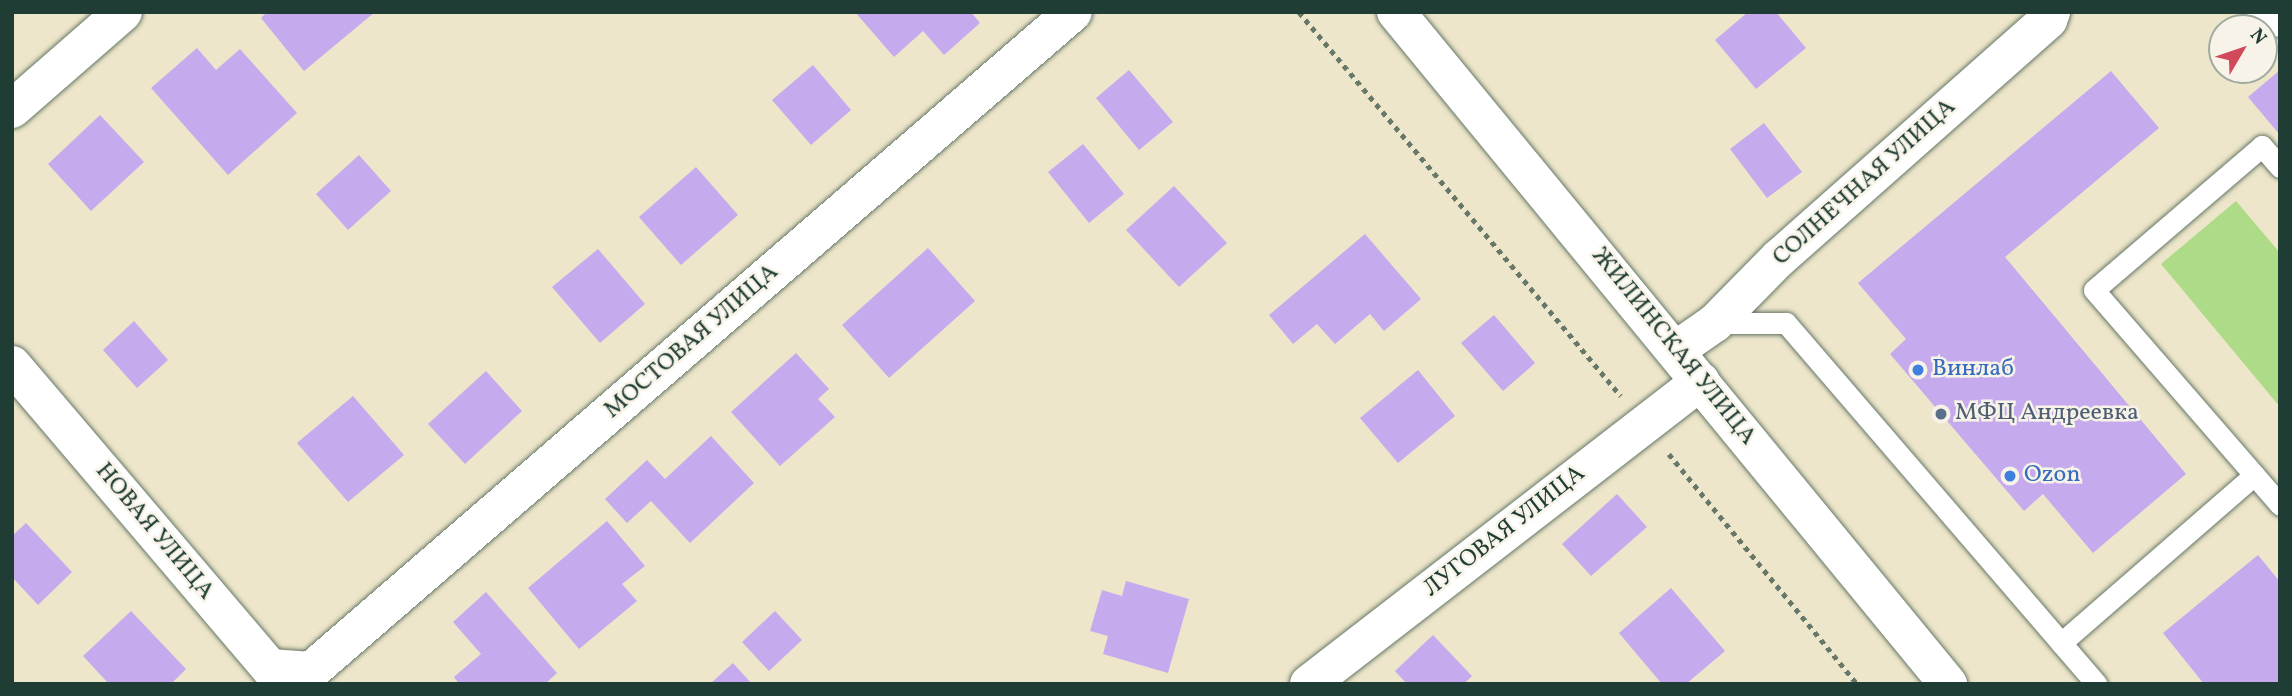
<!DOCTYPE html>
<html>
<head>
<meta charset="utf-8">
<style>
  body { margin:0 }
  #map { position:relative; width:2292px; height:696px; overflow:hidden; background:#ede6ca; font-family:Vollkorn,serif }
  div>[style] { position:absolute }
  .green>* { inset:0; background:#addb88 }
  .building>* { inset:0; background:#c6aaee }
  .path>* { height:4.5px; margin-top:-2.25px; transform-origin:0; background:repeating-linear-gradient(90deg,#677868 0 5px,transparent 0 10px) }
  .roads { filter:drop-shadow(0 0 2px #677868) drop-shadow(0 0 2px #677868) }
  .lane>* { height:21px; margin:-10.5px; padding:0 10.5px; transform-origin:10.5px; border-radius:10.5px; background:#fff }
  .street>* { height:38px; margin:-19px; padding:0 19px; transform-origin:19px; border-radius:19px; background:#fff }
  .secondary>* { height:38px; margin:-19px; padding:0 19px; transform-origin:19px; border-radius:19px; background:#fff }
  .dots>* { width:19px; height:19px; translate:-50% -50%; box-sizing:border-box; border:4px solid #f7f3e8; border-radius:50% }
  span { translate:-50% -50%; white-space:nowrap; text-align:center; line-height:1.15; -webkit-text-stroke:5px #f7f3e8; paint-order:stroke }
  .street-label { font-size:24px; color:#1f3d34 }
  .shop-label { font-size:24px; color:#366cbe }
  .left { translate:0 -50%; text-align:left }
  .service-label { font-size:24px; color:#4e5e75 }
  .frame { position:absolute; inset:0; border:14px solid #1f3d34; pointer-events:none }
  .north { position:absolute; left:2208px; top:14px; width:70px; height:70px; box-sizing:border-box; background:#f7f3e8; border:2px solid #a1aaa0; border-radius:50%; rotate:51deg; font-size:19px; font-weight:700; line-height:28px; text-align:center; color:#1f3d34 }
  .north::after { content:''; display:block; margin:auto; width:24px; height:32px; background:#d1495b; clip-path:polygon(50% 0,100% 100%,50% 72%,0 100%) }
</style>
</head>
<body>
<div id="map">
  <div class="green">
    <i style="clip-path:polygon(2236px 201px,2280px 253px,2280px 407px,2161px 264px)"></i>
  </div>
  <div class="building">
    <i style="clip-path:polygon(267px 12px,375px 12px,304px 71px,261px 18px)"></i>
    <i style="clip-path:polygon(855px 12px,971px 12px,980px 23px,944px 55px,923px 31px,894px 57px)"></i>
    <i style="clip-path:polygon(1748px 12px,1776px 12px,1806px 48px,1756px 89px,1715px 40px)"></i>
    <i style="clip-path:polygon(197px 48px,216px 70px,240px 49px,297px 113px,228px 175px,151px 88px)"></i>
    <i style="clip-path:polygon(813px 65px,851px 110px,811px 145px,772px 100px)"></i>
    <i style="clip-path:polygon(1129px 70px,1173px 122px,1139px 150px,1096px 98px)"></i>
    <i style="clip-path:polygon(2280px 70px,2280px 135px,2248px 97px)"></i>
    <i style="clip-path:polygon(2111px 71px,2159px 128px,2005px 257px,2186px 474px,2093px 553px,2043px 494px,2024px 511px,1890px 354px,1906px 339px,1858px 283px)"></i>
    <i style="clip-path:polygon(100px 115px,144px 162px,91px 211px,48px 164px)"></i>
    <i style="clip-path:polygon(1764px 123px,1802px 172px,1767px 198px,1730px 149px)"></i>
    <i style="clip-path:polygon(1083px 144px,1124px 194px,1089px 223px,1048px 172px)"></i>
    <i style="clip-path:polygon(359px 155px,391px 191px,348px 230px,316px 194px)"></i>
    <i style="clip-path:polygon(696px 167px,738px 215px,681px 265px,639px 217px)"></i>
    <i style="clip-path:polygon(1174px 186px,1227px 243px,1179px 287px,1126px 230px)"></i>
    <i style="clip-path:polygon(1365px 234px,1421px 299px,1384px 331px,1370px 314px,1335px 344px,1317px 324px,1293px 344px,1269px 315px)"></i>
    <i style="clip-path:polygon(928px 248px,975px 301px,889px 378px,842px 325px)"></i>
    <i style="clip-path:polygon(598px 249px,645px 304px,600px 343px,552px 287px)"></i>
    <i style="clip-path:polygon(1494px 315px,1535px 363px,1503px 391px,1461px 343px)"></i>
    <i style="clip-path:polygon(134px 321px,168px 360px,137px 388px,103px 350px)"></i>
    <i style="clip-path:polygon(796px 353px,829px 389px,818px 399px,835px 417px,780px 466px,731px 412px)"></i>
    <i style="clip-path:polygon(1418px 370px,1455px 416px,1398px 463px,1360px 418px)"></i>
    <i style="clip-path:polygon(486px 371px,522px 411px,465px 464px,428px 424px)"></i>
    <i style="clip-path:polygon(353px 396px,404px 455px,348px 502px,297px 443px)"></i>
    <i style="clip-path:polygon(711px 436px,754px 483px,690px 543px,651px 501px,627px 523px,605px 499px,647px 460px,665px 479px)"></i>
    <i style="clip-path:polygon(1617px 494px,1647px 527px,1591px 576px,1562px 544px)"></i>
    <i style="clip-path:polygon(607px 521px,645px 566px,622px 584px,637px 601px,579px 649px,528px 588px)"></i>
    <i style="clip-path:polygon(26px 523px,72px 572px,38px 605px,12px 577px,12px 536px)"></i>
    <i style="clip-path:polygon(2258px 555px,2280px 582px,2280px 684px,2204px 684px,2163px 633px)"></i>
    <i style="clip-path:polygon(1126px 581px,1189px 599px,1168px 673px,1103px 654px,1108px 636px,1090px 631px,1102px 590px,1122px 596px)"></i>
    <i style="clip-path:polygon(1671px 588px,1725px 651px,1686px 684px,1662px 684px,1619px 633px)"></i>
    <i style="clip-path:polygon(486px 592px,557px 673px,545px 684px,459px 684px,454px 677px,481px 654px,453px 622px)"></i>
    <i style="clip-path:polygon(131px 611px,186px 669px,171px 684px,109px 684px,83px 656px)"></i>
    <i style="clip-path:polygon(775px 611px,802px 640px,769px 671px,742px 642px)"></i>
    <i style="clip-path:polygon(1433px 635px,1472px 676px,1464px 684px,1407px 684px,1395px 671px)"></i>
    <i style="clip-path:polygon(733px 663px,752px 684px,710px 684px)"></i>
  </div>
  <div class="path">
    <i style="left:1299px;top:12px;width:501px;rotate:50.02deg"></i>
    <i style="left:1669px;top:454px;width:297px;rotate:50.7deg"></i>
  </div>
  <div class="roads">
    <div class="lane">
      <i style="left:2280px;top:167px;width:28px;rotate:-131deg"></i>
      <i style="left:2262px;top:146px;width:221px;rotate:139.4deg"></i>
      <i style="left:2094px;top:290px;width:284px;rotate:49.1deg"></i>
      <i style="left:1715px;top:323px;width:71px"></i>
      <i style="left:1786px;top:323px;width:476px;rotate:49.3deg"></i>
      <i style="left:2061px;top:643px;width:256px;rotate:-41deg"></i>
    </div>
    <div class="street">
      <i style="left:2265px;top:12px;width:16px;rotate:22deg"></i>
      <i style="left:12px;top:109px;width:147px;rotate:-41.1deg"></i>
      <i style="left:1676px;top:350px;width:47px;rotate:-34.7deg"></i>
      <i style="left:1715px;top:323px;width:90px;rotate:-45.5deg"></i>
      <i style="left:1778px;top:259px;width:361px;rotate:-41.5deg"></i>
      <i style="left:2048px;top:20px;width:9px;rotate:-69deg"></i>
      <i style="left:12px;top:365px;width:398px;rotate:49.6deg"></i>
      <i style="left:270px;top:668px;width:41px;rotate:4.2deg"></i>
      <i style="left:311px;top:671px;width:1007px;rotate:-40.85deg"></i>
      <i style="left:1309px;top:684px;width:495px;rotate:-37.7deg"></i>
    </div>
    <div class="secondary">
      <i style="left:1396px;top:12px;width:870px;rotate:50.6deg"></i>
    </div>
  </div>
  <div class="dots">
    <i style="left:1918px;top:370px;background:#3f7fe0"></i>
    <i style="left:1941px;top:414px;background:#5c6f8a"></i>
    <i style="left:2010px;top:476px;background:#3f7fe0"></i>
  </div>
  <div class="street-label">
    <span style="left:1865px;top:183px;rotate:-42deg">СОЛНЕЧНАЯ УЛИЦА</span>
    <span style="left:692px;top:342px;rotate:-41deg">МОСТОВАЯ УЛИЦА</span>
    <span style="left:1673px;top:347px;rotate:51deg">ЖИЛИНСКАЯ УЛИЦА</span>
    <span style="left:154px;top:532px;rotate:50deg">НОВАЯ УЛИЦА</span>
    <span style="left:1505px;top:532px;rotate:-38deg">ЛУГОВАЯ УЛИЦА</span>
  </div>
  <div class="shop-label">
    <span class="left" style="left:1932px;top:370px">Винлаб</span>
    <span class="left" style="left:2024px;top:476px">Ozon</span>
  </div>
  <div class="service-label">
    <span class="left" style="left:1955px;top:414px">МФЦ Андреевка</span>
  </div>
  <div class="frame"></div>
  <div class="north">N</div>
</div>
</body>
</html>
